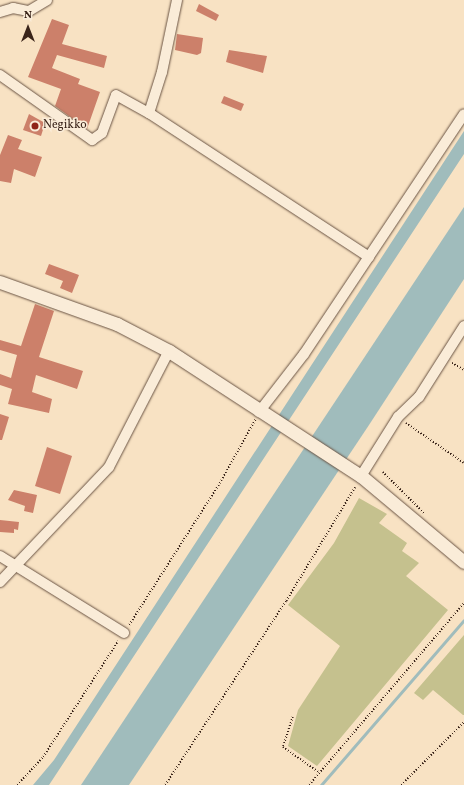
<!DOCTYPE html>
<html>
<head>
<meta charset="utf-8">
<style>
  body { margin:0 }
  #map { position:relative; width:464px; height:785px; overflow:hidden; background:#f8e2c3; font-family:Vollkorn,serif }
  div>[style] { position:absolute }
  .green>* { inset:0; background:#c5c18e }
  .water>* { inset:0; background:#a0bcbc }
  .stream>* { height:3px; margin:-1.5px; padding:0 1.5px; transform-origin:1.5px; border-radius:1.5px; background:#a0bcbc }
  .building>* { inset:0; background:#cc806a }
  .path>* { height:1.5px; margin-top:-0.75px; transform-origin:0; background:repeating-linear-gradient(90deg,#3a241a 0 1px,transparent 0 3px) }
  .roads { filter:drop-shadow(0 0 1px #6a5444) drop-shadow(0 0 1px #6a5444) }
  .minor>* { height:10px; margin:-5px; padding:0 5px; transform-origin:5px; border-radius:5px; background:#faecd8 }
  .tertiary>* { height:13px; margin:-6.5px; padding:0 6.5px; transform-origin:6.5px; border-radius:6.5px; background:#faecd8 }
  .dots>* { width:11px; height:11px; translate:-50% -50%; box-sizing:border-box; border:2px solid #faecd8; border-radius:50% }
  span { translate:-50% -50%; white-space:nowrap; text-align:center; line-height:1.15; -webkit-text-stroke:3px #faecd8; paint-order:stroke }
  .poi-label { font-size:12px; color:#3a241a }
  .left { translate:0 -50%; text-align:left }
  .north { position:absolute; left:8px; top:8px; width:40px; height:40px; -webkit-text-stroke:3px #faecd8; paint-order:stroke; rotate:0deg; font-size:11px; font-weight:700; line-height:16px; text-align:center; color:#3a241a }
  .north::after { content:''; display:block; margin:auto; width:14px; height:18px; background:#3a241a; clip-path:polygon(50% 0,100% 100%,50% 72%,0 100%) }
</style>
</head>
<body>
<div id="map">
  <div class="green">
    <i style="clip-path:polygon(359px 498px,387px 514px,379px 523px,407px 543px,402px 551px,419px 563px,406px 576px,448px 610px,317px 766px,288px 746px,298px 710px,340px 646px,288px 605px,334px 543px)"></i>
    <i style="clip-path:polygon(464px 635px,464px 715px,463px 715px,433px 690px,423px 700px,414px 693px)"></i>
  </div>
  <div class="water">
    <i style="clip-path:polygon(464px 131px,464px 154px,53px 779px,49px 785px,33px 785px,54px 760px)"></i>
    <i style="clip-path:polygon(464px 207px,464px 279px,369px 425px,129px 785px,81px 785px)"></i>
  </div>
  <div class="stream">
    <i style="left:321px;top:785px;width:218px;rotate:-49.1deg"></i>
  </div>
  <div class="building">
    <i style="clip-path:polygon(199px 4px,219px 15px,216px 21px,196px 11px)"></i>
    <i style="clip-path:polygon(52px 19px,69px 25px,62px 44px,107px 56px,104px 68px,57px 55px,52px 68px,80px 79px,78px 84px,100px 92px,87px 129px,55px 106px,61px 89px,28px 77px)"></i>
    <i style="clip-path:polygon(177px 34px,203px 38px,201px 53px,197px 55px,175px 50px)"></i>
    <i style="clip-path:polygon(229px 50px,267px 56px,263px 73px,226px 62px)"></i>
    <i style="clip-path:polygon(224px 96px,244px 104px,241px 111px,221px 103px)"></i>
    <i style="clip-path:polygon(29px 114px,45px 123px,41px 136px,23px 130px)"></i>
    <i style="clip-path:polygon(8px 135px,22px 140px,18px 149px,42px 157px,35px 177px,14px 169px,11px 183px,0 181px,0 155px)"></i>
    <i style="clip-path:polygon(49px 264px,79px 275px,72px 293px,60px 288px,63px 281px,45px 274px)"></i>
    <i style="clip-path:polygon(35px 304px,54px 311px,39px 357px,83px 371px,77px 389px,36px 375px,32px 392px,52px 399px,49px 413px,8px 404px,12px 389px,0 385px,0 374px,11px 378px,17px 355px,0 350px,0 340px,21px 346px)"></i>
    <i style="clip-path:polygon(0 414px,9px 417px,2px 440px,0 440px)"></i>
    <i style="clip-path:polygon(47px 447px,72px 456px,60px 494px,35px 486px)"></i>
    <i style="clip-path:polygon(14px 490px,37px 495px,33px 513px,24px 511px,25px 506px,8px 500px)"></i>
    <i style="clip-path:polygon(0 520px,19px 522px,18px 530px,14px 529px,14px 533px,0 532px)"></i>
  </div>
  <div class="path">
    <i style="left:452px;top:363px;width:14px;rotate:30deg"></i>
    <i style="left:406px;top:423px;width:70px;rotate:34.6deg"></i>
    <i style="left:383px;top:472px;width:58px;rotate:45deg"></i>
    <i style="left:129px;top:625px;width:165px;rotate:-57.4deg"></i>
    <i style="left:218px;top:486px;width:76px;rotate:-60.7deg"></i>
    <i style="left:293px;top:717px;width:32px;rotate:108deg"></i>
    <i style="left:283px;top:747px;width:45px;rotate:35.1deg"></i>
    <i style="left:17px;top:785px;width:38px;rotate:-47deg"></i>
    <i style="left:43px;top:757px;width:138px;rotate:-57.1deg"></i>
    <i style="left:165px;top:785px;width:220px;rotate:-56.7deg"></i>
    <i style="left:286px;top:601px;width:133px;rotate:-58.8deg"></i>
    <i style="left:309px;top:785px;width:239px;rotate:-49.6deg"></i>
    <i style="left:401px;top:785px;width:89px;rotate:-45deg"></i>
  </div>
  <div class="roads">
    <div class="minor">
      <i style="left:0;top:12px;width:14px;rotate:-17deg"></i>
      <i style="left:13px;top:8px;width:16px;rotate:11deg"></i>
      <i style="left:29px;top:11px;width:21px;rotate:-31deg"></i>
      <i style="left:0;top:75px;width:113px;rotate:35.2deg"></i>
      <i style="left:92px;top:140px;width:12px;rotate:-35deg"></i>
      <i style="left:102px;top:133px;width:40px;rotate:-69.8deg"></i>
      <i style="left:116px;top:95px;width:38px;rotate:29deg"></i>
      <i style="left:149px;top:113px;width:263px;rotate:33.2deg"></i>
      <i style="left:149px;top:113px;width:43px;rotate:-72.4deg"></i>
      <i style="left:162px;top:72px;width:74px;rotate:-78.2deg"></i>
      <i style="left:259px;top:412px;width:73px;rotate:-52.2deg"></i>
      <i style="left:304px;top:354px;width:288px;rotate:-56.3deg"></i>
      <i style="left:361px;top:476px;width:70px;rotate:-57.9deg"></i>
      <i style="left:398px;top:417px;width:29px;rotate:-44deg"></i>
      <i style="left:419px;top:397px;width:84px;rotate:-57.6deg"></i>
      <i style="left:0;top:556px;width:146px;rotate:31.8deg"></i>
      <i style="left:0;top:582px;width:158px;rotate:-46.5deg"></i>
      <i style="left:109px;top:467px;width:131px;rotate:-62.7deg"></i>
    </div>
    <div class="tertiary">
      <i style="left:0;top:282px;width:124px;rotate:19.7deg"></i>
      <i style="left:117px;top:324px;width:59px;rotate:27.4deg"></i>
      <i style="left:169px;top:351px;width:229px;rotate:33.1deg"></i>
      <i style="left:361px;top:476px;width:134px;rotate:39.9deg"></i>
    </div>
  </div>
  <div class="dots">
    <i style="left:35px;top:126px;background:#8f2418"></i>
  </div>
  <div class="poi-label">
    <span class="left" style="left:43px;top:126px">Negikko</span>
  </div>
  <div class="north">N</div>
</div>
</body>
</html>
